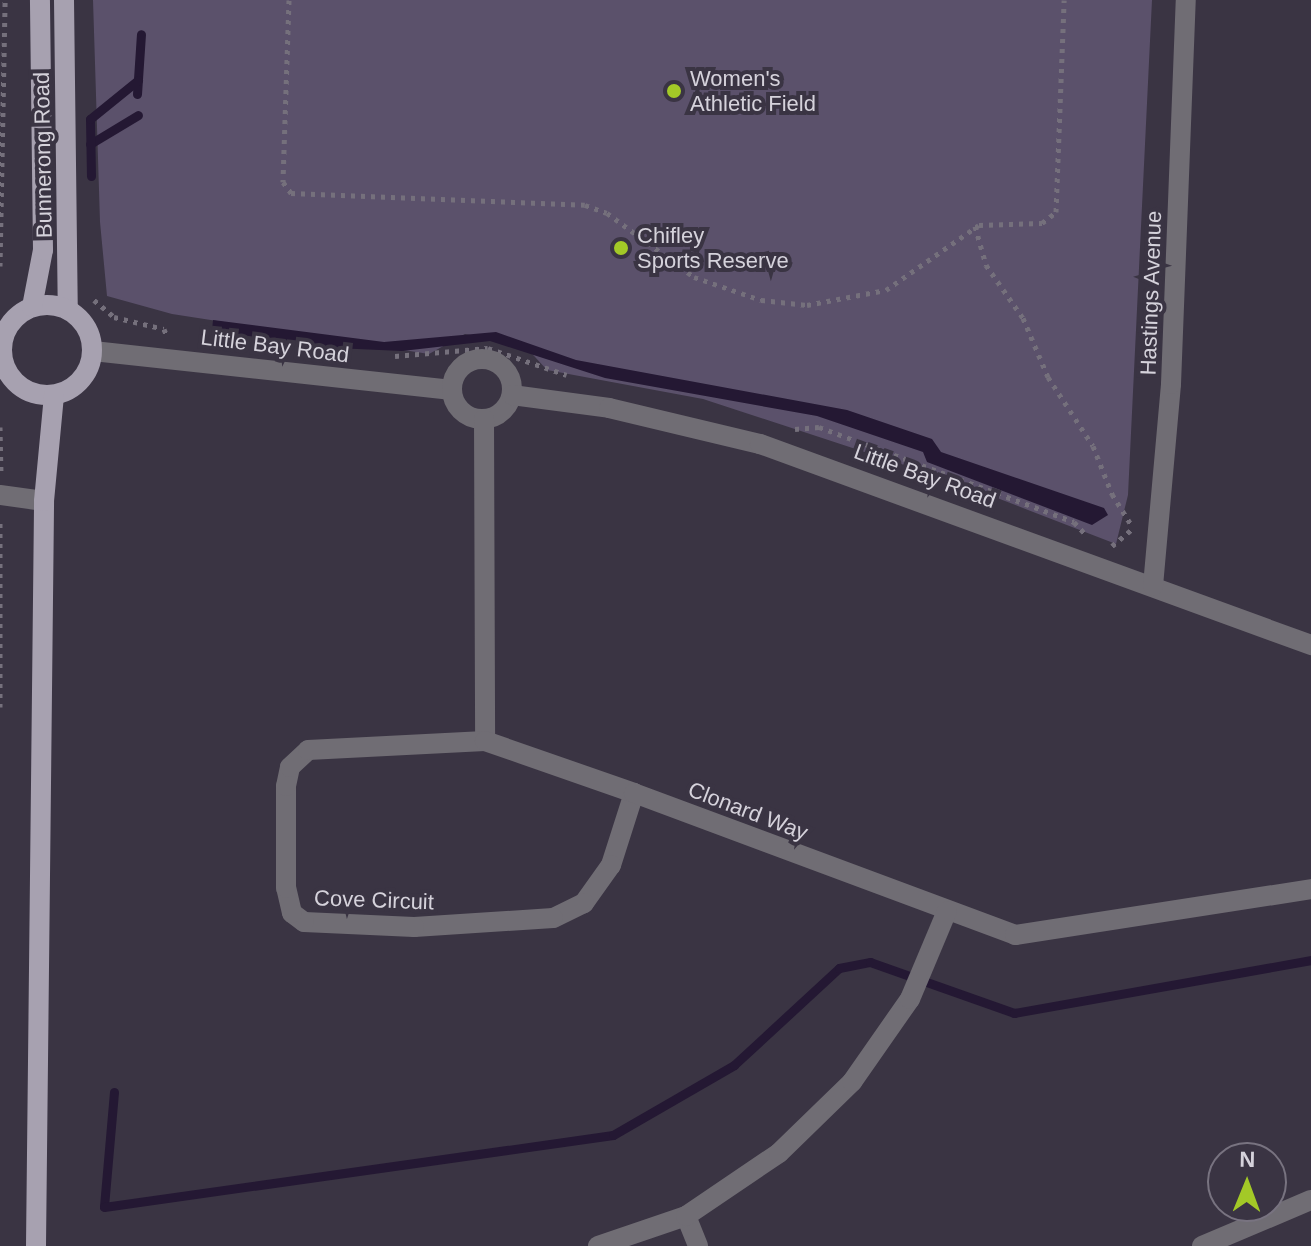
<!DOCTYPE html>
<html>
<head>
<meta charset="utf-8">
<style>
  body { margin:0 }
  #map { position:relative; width:1311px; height:1246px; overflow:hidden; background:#3a3443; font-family:Helvetica,sans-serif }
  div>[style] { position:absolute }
  .green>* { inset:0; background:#5b516b }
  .water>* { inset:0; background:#241833 }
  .stream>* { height:9px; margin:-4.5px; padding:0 4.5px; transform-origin:4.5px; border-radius:4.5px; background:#241833 }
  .path>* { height:5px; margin-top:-2.5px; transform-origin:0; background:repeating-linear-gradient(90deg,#75707c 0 4px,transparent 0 10px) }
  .minor>* { height:20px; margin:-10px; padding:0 10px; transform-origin:10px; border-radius:10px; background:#706d74 }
  .minor>.ring { margin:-10px; padding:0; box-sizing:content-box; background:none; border:20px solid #706d74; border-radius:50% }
  .major>* { height:20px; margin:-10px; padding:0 10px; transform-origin:10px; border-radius:10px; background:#a7a1b0 }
  .major>.ring { margin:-10px; padding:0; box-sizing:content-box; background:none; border:20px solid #a7a1b0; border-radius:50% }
  .dots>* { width:22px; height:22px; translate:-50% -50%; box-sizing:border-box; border:4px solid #3a3443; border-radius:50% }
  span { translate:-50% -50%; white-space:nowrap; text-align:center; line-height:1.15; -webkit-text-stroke:8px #3a3443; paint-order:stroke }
  .poi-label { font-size:22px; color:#d5d2db }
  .left { translate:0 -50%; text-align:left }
  .street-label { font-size:22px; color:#d5d2db }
  .north { position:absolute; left:1207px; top:1142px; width:80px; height:80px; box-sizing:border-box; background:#3a3443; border:2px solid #787380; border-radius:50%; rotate:1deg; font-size:22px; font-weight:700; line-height:32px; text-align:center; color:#d5d2db }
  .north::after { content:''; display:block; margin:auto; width:28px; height:36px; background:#a3c927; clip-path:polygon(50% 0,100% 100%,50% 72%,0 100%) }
</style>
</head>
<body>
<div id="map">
  <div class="green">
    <i style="clip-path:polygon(93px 0,1152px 0,1128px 495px,1116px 544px,953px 481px,703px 399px,547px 370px,524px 345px,465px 334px,429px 354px,172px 314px,107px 296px,100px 222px)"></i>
  </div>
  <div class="water">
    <i style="clip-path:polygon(213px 320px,384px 342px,496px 332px,576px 360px,847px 410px,932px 439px,941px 452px,1104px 508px,1108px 515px,1092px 525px,927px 462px,923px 452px,817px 416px,605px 378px,490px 341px,402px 351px,335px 348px,212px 331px)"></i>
  </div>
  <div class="stream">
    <i style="left:137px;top:94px;width:60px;rotate:-86.2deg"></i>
    <i style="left:90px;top:144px;width:56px;rotate:-31.1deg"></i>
    <i style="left:91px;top:176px;width:57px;rotate:-91deg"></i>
    <i style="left:90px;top:119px;width:62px;rotate:-39.1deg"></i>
    <i style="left:114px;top:1092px;width:115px;rotate:95deg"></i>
    <i style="left:104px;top:1207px;width:514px;rotate:-8.05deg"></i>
    <i style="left:613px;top:1135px;width:140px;rotate:-30deg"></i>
    <i style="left:734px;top:1065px;width:143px;rotate:-42.7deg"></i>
    <i style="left:839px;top:968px;width:32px;rotate:-11deg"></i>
    <i style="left:870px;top:962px;width:153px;rotate:19.5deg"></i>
    <i style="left:1014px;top:1013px;width:302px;rotate:-10.1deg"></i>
  </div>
  <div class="path">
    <i style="left:289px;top:0;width:182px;rotate:91.9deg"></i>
    <i style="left:283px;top:182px;width:14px;rotate:54deg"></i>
    <i style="left:291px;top:193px;width:294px;rotate:2.3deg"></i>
    <i style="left:585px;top:205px;width:23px;rotate:20deg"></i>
    <i style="left:607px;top:213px;width:108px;rotate:36.3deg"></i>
    <i style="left:694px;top:277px;width:71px;rotate:18.9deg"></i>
    <i style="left:761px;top:300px;width:46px;rotate:6.2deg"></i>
    <i style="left:807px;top:305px;width:80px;rotate:-10.8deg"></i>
    <i style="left:886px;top:290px;width:113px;rotate:-35deg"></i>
    <i style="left:979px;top:225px;width:63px;rotate:-1.8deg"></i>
    <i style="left:1042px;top:223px;width:18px;rotate:-38deg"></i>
    <i style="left:1056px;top:212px;width:212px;rotate:-87.8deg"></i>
    <i style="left:975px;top:226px;width:41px;rotate:74.2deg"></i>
    <i style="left:986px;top:265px;width:65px;rotate:55.1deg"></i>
    <i style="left:1023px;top:318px;width:64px;rotate:67deg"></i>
    <i style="left:1048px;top:377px;width:82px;rotate:56.9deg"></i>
    <i style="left:1093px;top:446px;width:52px;rotate:68.4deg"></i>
    <i style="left:1112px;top:494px;width:39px;rotate:58deg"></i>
    <i style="left:0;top:266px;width:266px;rotate:-88.9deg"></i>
    <i style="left:94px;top:300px;width:26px;rotate:40deg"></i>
    <i style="left:114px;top:317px;width:51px;rotate:13.5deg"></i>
    <i style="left:164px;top:329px;width:5px;rotate:68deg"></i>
    <i style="left:395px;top:356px;width:93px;rotate:-4.9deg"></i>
    <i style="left:488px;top:348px;width:83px;rotate:18.9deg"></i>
    <i style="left:0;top:427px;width:47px;rotate:88.8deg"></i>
    <i style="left:795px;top:429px;width:24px;rotate:-5deg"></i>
    <i style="left:819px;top:427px;width:272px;rotate:20.4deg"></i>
    <i style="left:1074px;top:522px;width:18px;rotate:47deg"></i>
    <i style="left:1112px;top:546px;width:25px;rotate:-40deg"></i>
    <i style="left:0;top:707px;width:187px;rotate:-90deg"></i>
  </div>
  <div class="minor">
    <i style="left:93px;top:351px;width:361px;rotate:6.2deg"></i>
    <i class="ring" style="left:452px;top:359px;width:40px;height:40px"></i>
    <i style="left:512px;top:395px;width:98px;rotate:7.6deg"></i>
    <i style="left:609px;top:408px;width:155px;rotate:13.4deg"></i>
    <i style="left:760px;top:444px;width:587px;rotate:20.04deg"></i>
    <i style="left:484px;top:419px;width:322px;rotate:89.8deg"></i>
    <i style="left:0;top:495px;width:44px;rotate:7.8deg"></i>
    <i style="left:1153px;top:586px;width:203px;rotate:-84.9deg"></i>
    <i style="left:1171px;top:384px;width:384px;rotate:-87.8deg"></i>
    <i style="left:634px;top:793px;width:76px;rotate:107.7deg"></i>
    <i style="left:611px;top:865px;width:47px;rotate:125.4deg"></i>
    <i style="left:584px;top:903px;width:34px;rotate:154deg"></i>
    <i style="left:553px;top:918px;width:139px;rotate:176.3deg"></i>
    <i style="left:414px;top:927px;width:110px;rotate:-177.4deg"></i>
    <i style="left:304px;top:922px;width:15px;rotate:-143deg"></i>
    <i style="left:292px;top:913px;width:26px;rotate:-103deg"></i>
    <i style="left:286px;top:888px;width:102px;rotate:-90deg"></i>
    <i style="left:286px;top:786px;width:19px;rotate:-78deg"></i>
    <i style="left:290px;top:767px;width:25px;rotate:-43deg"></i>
    <i style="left:308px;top:750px;width:177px;rotate:-2.9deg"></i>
    <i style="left:485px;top:741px;width:158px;rotate:19.2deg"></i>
    <i style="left:634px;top:793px;width:407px;rotate:20.4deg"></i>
    <i style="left:1015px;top:935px;width:300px;rotate:-8.8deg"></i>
    <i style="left:686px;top:1216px;width:32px;rotate:68deg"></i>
    <i style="left:598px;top:1246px;width:93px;rotate:-18.8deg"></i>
    <i style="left:686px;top:1216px;width:112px;rotate:-34.1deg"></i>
    <i style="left:779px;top:1153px;width:102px;rotate:-44.2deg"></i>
    <i style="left:852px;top:1082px;width:101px;rotate:-55.1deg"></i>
    <i style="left:910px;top:999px;width:95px;rotate:-67.2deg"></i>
    <i style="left:1202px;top:1246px;width:118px;rotate:-22.9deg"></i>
  </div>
  <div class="major">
    <i style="left:64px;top:0;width:309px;rotate:89.3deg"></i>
    <i class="ring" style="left:2px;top:305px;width:70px;height:70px"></i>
    <i style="left:32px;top:307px;width:58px;rotate:-79.1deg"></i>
    <i style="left:43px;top:250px;width:250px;rotate:-90.7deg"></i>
    <i style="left:36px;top:1246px;width:745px;rotate:-89.38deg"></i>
    <i style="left:44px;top:501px;width:106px;rotate:-84.6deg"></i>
  </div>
  <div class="dots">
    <i style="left:674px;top:91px;background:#a3c927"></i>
    <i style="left:621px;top:248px;background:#a3c927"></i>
  </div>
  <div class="poi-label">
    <span class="left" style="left:690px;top:91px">Women's<br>Athletic Field</span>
    <span class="left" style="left:637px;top:248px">Chifley<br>Sports Reserve</span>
  </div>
  <div class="street-label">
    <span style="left:43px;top:155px;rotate:-91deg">Bunnerong Road</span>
    <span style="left:1151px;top:293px;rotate:-88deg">Hastings Avenue</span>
    <span style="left:275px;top:346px;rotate:7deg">Little Bay Road</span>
    <span style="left:925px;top:476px;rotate:20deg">Little Bay Road</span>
    <span style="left:748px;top:811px;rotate:21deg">Clonard Way</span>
    <span style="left:374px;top:900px;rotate:2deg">Cove Circuit</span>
  </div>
  <div class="north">N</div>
</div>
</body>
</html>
